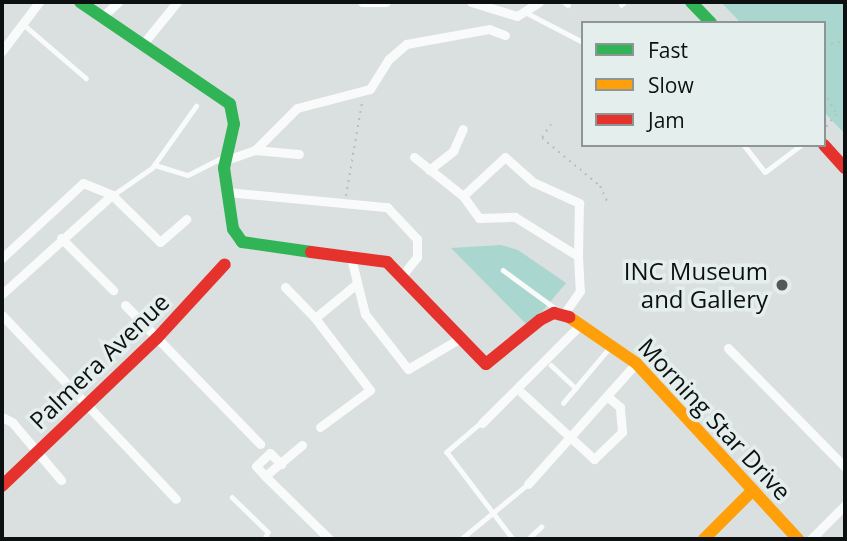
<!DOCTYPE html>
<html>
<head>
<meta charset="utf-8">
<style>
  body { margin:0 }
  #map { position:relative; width:847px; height:541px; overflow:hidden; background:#dadfdf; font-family:"Open Sans",sans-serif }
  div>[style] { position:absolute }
  .green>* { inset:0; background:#aad6d0 }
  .path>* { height:2px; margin-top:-1px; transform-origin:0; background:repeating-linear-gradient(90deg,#bcbdbd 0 2px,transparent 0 7px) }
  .lane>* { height:4.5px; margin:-2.25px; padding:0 2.25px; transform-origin:2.25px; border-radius:2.25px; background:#f9fafa }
  .street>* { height:9px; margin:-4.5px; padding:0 4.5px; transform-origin:4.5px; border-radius:4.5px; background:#f9fafa }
  .fast>* { height:12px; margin:-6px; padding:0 6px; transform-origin:6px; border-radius:6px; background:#30b455 }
  .slow>* { height:12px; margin:-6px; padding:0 6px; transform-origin:6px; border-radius:6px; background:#ff9f0a }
  .jam>* { height:12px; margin:-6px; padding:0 6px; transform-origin:6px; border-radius:6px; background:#e5322d }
  .dots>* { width:19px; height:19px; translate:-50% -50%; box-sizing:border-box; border:4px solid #e4efed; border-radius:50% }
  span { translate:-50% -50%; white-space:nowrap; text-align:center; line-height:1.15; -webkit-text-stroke:7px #e4efed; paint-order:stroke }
  .poi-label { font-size:24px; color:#0d1010 }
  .right { translate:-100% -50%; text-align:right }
  .street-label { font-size:24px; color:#0d1010 }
  .frame { position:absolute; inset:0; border:4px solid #0d1010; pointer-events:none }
  .legend { position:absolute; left:581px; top:21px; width:245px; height:126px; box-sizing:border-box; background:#e4efed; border:2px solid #8e9695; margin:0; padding:9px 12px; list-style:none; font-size:21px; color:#0d1010 }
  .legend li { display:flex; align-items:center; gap:14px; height:35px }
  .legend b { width:35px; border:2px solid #8e9695 }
</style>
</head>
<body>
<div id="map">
  <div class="green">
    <i style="clip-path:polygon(721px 2px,845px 2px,845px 134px,824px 112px,824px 23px,741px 23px)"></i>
    <i style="clip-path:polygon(501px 245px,518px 250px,566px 283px,529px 327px,451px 248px)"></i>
  </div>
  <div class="path">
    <i style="left:824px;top:45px;width:21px;rotate:-11deg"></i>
    <i style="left:824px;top:92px;width:25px;rotate:61deg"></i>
    <i style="left:836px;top:114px;width:20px;rotate:127deg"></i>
    <i style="left:551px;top:124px;width:17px;rotate:123deg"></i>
    <i style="left:542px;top:138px;width:75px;rotate:39.6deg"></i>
    <i style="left:600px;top:186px;width:17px;rotate:65deg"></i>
    <i style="left:346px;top:196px;width:95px;rotate:-80.3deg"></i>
    <i style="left:588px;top:539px;width:3px"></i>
  </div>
  <div class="lane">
    <i style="left:564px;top:2px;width:5px;rotate:37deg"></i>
    <i style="left:621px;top:5px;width:4px;rotate:-45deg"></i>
    <i style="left:527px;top:13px;width:63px;rotate:27.4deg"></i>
    <i style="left:23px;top:24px;width:83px;rotate:40.6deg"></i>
    <i style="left:744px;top:145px;width:34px;rotate:52deg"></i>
    <i style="left:765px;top:172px;width:45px;rotate:-36.9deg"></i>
    <i style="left:155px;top:165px;width:34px;rotate:17deg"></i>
    <i style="left:188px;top:175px;width:39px;rotate:-27deg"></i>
    <i style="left:113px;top:195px;width:47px;rotate:-34.7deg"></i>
    <i style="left:152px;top:168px;width:76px;rotate:-54.6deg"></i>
    <i style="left:503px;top:270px;width:66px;rotate:36.3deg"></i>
    <i style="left:551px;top:365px;width:34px;rotate:43deg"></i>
    <i style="left:563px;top:403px;width:73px;rotate:-50deg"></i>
    <i style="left:481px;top:423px;width:45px;rotate:139.5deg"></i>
    <i style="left:447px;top:452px;width:109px;rotate:52.8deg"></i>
    <i style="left:232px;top:497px;width:50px;rotate:44.2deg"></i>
    <i style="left:268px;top:532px;width:8px;rotate:113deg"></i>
    <i style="left:461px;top:539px;width:87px;rotate:-39.4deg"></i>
    <i style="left:528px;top:539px;width:18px;rotate:-43deg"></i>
  </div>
  <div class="street">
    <i style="left:362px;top:2px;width:24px"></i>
    <i style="left:471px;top:2px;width:48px;rotate:16.9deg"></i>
    <i style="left:517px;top:16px;width:26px;rotate:-32deg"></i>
    <i style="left:102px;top:17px;width:22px;rotate:-43deg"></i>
    <i style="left:142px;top:45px;width:55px;rotate:-50.9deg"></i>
    <i style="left:2px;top:51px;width:61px;rotate:-52.9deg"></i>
    <i style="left:255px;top:150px;width:59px;rotate:-45deg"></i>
    <i style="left:297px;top:108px;width:75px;rotate:-14.6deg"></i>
    <i style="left:370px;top:89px;width:36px;rotate:-58deg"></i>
    <i style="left:389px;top:59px;width:23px;rotate:-41deg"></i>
    <i style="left:406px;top:44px;width:84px;rotate:-10.2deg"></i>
    <i style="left:489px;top:29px;width:17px;rotate:21deg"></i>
    <i style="left:414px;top:157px;width:63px;rotate:38.5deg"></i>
    <i style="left:463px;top:196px;width:27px;rotate:54deg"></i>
    <i style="left:479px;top:218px;width:36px;rotate:-2deg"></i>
    <i style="left:515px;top:217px;width:74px;rotate:31.8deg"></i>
    <i style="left:578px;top:256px;width:35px;rotate:87deg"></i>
    <i style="left:580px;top:291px;width:28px;rotate:125deg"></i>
    <i style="left:226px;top:160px;width:31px;rotate:-19deg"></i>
    <i style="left:255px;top:150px;width:44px;rotate:5.2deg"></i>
    <i style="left:429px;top:170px;width:31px;rotate:-38deg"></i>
    <i style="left:453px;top:151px;width:24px;rotate:-66deg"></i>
    <i style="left:227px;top:192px;width:161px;rotate:5.4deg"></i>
    <i style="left:387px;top:207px;width:44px;rotate:46.8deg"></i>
    <i style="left:417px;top:239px;width:18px;rotate:90deg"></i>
    <i style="left:417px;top:257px;width:22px;rotate:129deg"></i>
    <i style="left:463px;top:196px;width:57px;rotate:-42.9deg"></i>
    <i style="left:505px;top:157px;width:38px;rotate:42deg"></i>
    <i style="left:533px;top:182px;width:51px;rotate:24.5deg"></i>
    <i style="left:579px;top:203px;width:53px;rotate:91.1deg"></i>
    <i style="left:61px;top:238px;width:74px;rotate:45deg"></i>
    <i style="left:350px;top:254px;width:62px;rotate:76deg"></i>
    <i style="left:365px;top:314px;width:70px;rotate:52deg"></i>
    <i style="left:408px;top:369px;width:59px;rotate:-30.5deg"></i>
    <i style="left:2px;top:258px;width:110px;rotate:-42.8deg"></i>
    <i style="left:83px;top:183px;width:31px;rotate:22deg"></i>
    <i style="left:112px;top:195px;width:67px;rotate:44.4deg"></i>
    <i style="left:160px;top:242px;width:35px;rotate:-41deg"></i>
    <i style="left:285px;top:287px;width:43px;rotate:45.9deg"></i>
    <i style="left:2px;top:294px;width:148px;rotate:-42deg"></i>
    <i style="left:125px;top:305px;width:194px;rotate:45.8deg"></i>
    <i style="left:2px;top:315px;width:253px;rotate:46.6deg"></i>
    <i style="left:728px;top:348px;width:167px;rotate:45.5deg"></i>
    <i style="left:522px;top:393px;width:98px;rotate:42.5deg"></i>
    <i style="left:594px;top:459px;width:39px;rotate:-44deg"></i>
    <i style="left:622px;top:432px;width:25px;rotate:-95deg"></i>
    <i style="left:620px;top:407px;width:16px;rotate:-140deg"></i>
    <i style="left:2px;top:417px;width:11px;rotate:27deg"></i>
    <i style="left:12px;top:422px;width:76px;rotate:49.8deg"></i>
    <i style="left:482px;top:423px;width:134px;rotate:-45deg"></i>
    <i style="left:320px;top:427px;width:62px;rotate:-36.5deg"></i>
    <i style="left:370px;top:390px;width:91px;rotate:-127.4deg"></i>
    <i style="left:315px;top:318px;width:52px;rotate:-39.5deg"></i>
    <i style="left:302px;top:445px;width:48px;rotate:140deg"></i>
    <i style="left:265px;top:476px;width:90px;rotate:44.5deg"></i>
    <i style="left:265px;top:476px;width:13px;rotate:-132deg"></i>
    <i style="left:256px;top:466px;width:19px;rotate:-43deg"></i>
    <i style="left:270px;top:453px;width:16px;rotate:45deg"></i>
    <i style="left:528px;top:484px;width:162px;rotate:-48.2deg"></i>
    <i style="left:811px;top:539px;width:48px;rotate:-45deg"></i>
  </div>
  <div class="fast">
    <i style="left:80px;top:2px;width:181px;rotate:34.2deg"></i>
    <i style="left:230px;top:104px;width:20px;rotate:79deg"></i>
    <i style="left:234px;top:124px;width:45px;rotate:102.8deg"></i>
    <i style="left:224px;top:168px;width:62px;rotate:81.6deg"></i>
    <i style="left:233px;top:229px;width:16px;rotate:55deg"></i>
    <i style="left:242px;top:242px;width:70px;rotate:8.2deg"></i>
    <i style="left:691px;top:2px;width:29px;rotate:46deg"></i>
  </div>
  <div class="slow">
    <i style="left:569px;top:317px;width:81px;rotate:34.5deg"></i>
    <i style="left:636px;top:363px;width:239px;rotate:47.4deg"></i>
    <i style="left:704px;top:539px;width:69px;rotate:-45deg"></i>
  </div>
  <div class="jam">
    <i style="left:824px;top:145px;width:31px;rotate:48deg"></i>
    <i style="left:311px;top:252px;width:77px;rotate:7.5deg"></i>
    <i style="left:387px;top:262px;width:142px;rotate:45.9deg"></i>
    <i style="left:486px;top:364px;width:70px;rotate:-39.2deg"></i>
    <i style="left:540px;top:320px;width:16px;rotate:-27deg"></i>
    <i style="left:554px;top:313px;width:16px;rotate:15deg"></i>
    <i style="left:2px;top:486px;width:214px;rotate:-43.7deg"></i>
    <i style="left:157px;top:338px;width:100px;rotate:-47.4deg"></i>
  </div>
  <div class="dots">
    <i style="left:782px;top:285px;background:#555858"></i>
  </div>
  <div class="poi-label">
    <span class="right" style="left:768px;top:285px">INC Museum<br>and Gallery</span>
  </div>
  <div class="street-label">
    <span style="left:99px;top:361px;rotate:-44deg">Palmera Avenue</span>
    <span style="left:715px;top:419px;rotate:47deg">Morning Star Drive</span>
  </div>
  <div class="frame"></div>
  <ul class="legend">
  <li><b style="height:9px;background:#30b455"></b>Fast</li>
  <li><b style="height:9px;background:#ff9f0a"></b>Slow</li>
  <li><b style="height:9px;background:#e5322d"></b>Jam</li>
  </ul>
</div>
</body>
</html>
